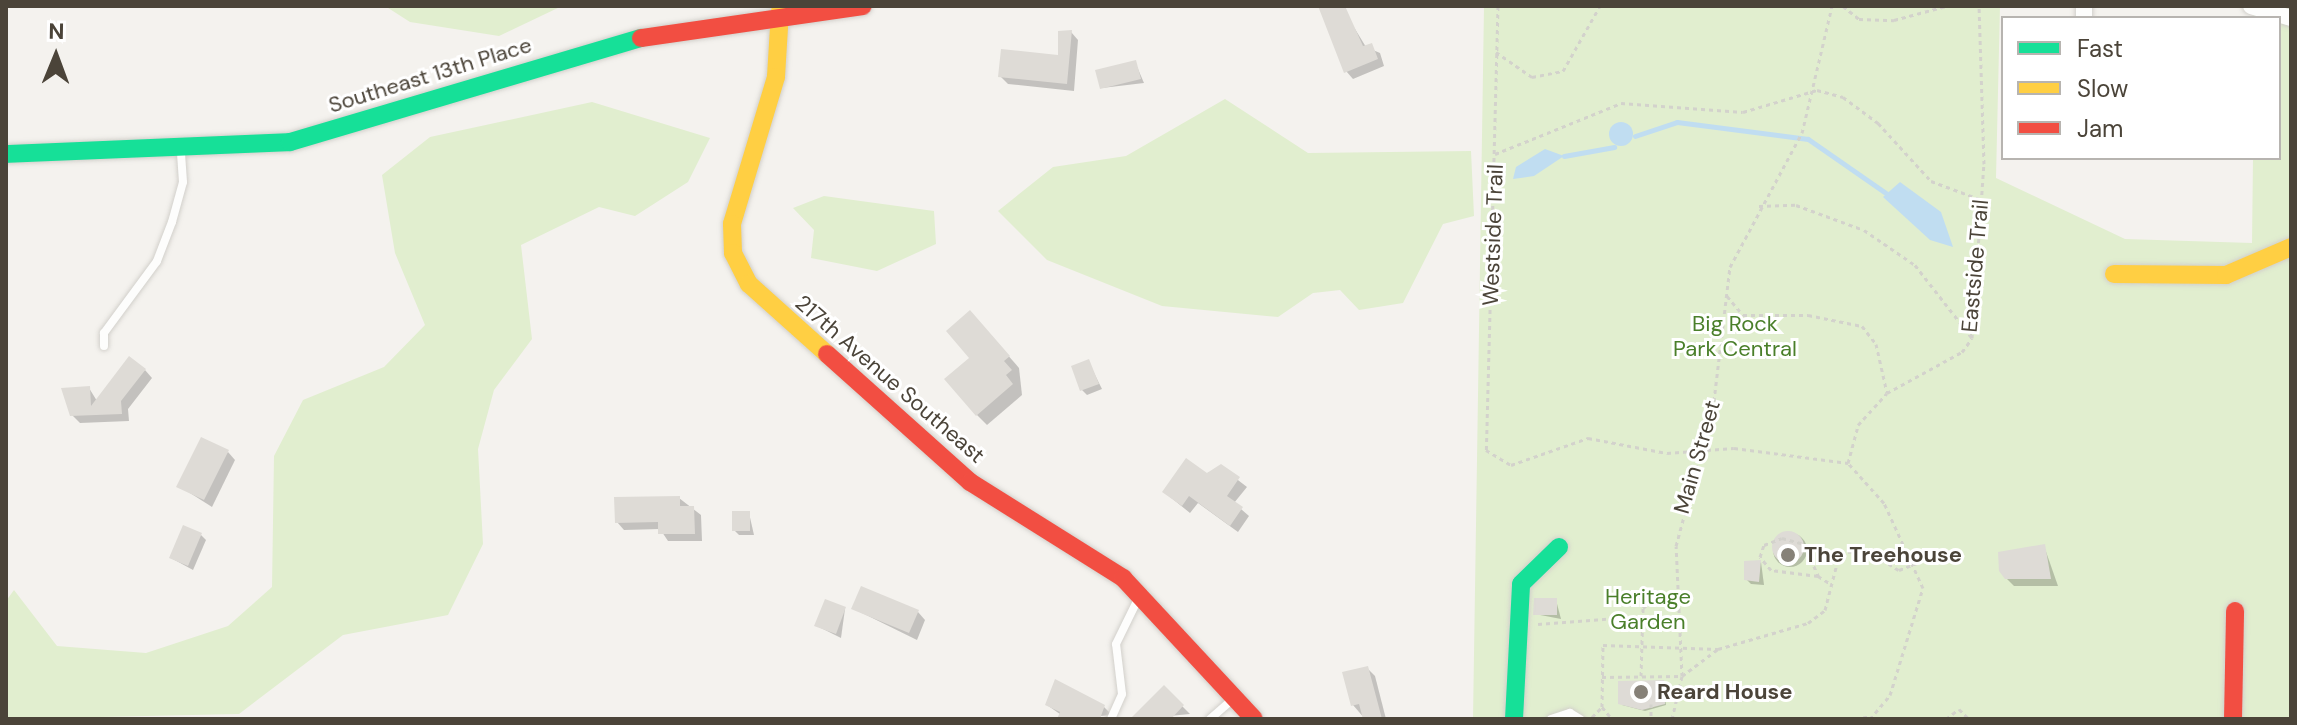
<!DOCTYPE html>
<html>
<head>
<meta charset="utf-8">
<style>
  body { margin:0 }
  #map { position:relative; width:2297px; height:725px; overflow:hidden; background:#f4f2ee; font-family:"DM Sans",sans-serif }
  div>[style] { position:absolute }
  .green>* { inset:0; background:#e1eecf }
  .water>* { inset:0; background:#c0ddf1 }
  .round { border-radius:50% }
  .shadow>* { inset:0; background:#0003 }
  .stream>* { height:5px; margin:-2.5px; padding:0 2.5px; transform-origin:2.5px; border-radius:2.5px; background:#c0ddf1 }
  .building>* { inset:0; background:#dedbd6 }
  .path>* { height:3px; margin-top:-1.5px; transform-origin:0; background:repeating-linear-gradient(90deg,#d3d2cc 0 4px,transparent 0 8px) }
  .roads { filter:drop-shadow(0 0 2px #d2d0cb) drop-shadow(0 0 2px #d2d0cb) }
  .lane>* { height:8px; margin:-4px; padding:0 4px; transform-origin:4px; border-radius:4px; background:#fdfdfc }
  .street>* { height:16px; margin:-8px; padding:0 8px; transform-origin:8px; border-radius:8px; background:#fdfdfc }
  .fast>* { height:18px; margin:-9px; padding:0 9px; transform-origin:9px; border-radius:9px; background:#16e098 }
  .slow>* { height:18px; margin:-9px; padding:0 9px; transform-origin:9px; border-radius:9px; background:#ffcf43 }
  .jam>* { height:18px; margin:-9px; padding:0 9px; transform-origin:9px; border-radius:9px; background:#f24e42 }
  .dots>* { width:22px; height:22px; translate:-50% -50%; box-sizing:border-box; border:4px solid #fff; border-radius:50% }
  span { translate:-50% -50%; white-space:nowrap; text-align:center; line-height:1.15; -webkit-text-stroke:6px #fff; paint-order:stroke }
  .street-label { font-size:22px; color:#4b4439 }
  .park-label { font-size:22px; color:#4a7f2a }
  .poi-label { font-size:22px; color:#4b4439; font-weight:700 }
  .left { translate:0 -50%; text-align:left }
  .frame { position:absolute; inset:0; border:8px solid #4b4439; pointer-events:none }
  .legend { position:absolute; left:2001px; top:16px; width:280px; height:144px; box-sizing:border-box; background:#fff; border:2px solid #b7b4b0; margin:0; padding:10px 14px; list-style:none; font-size:24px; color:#4b4439 }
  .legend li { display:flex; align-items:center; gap:16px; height:40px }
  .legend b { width:40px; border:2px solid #b7b4b0 }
  .north { position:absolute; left:16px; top:16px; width:80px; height:80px; -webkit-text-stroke:6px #fff; paint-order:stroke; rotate:1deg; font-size:22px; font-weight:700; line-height:32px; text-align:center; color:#4b4439 }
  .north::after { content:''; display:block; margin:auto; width:28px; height:36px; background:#4b4439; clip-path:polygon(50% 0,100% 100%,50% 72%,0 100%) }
</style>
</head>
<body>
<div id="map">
  <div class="green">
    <i style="clip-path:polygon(385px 6px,562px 6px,499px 36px,410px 22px)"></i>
    <i style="clip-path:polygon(1484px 6px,2000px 6px,1996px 178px,2125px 239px,2252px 243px,2253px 158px,2279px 158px,2279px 18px,2253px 18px,2253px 6px,2291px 6px,2291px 719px,1473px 719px)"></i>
    <i style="clip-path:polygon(1225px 99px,1308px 153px,1471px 151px,1474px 216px,1443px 224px,1403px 303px,1359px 310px,1340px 290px,1313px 293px,1278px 317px,1162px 306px,1047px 260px,998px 211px,1053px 167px,1126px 156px)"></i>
    <i style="clip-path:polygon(592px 102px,710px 138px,688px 182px,635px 216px,599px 207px,521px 245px,532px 339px,494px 390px,478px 449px,483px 544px,448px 615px,343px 635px,239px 714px,6px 719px,6px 601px,14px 590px,57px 646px,146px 653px,228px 626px,272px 587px,274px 456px,303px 400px,384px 367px,425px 325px,395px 253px,382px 175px,430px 137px)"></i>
    <i style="clip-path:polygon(824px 196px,934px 211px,936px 244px,877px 271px,811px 258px,814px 230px,793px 208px)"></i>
  </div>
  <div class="water">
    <i class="round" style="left:1609px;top:122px;width:24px;height:24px"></i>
    <i style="clip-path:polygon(1545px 149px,1564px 156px,1534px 176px,1513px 179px,1516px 167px)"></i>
    <i style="clip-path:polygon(1900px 182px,1941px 212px,1953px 247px,1930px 240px,1883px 197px)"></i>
  </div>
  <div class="shadow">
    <i style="clip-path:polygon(1341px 6px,1366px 47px,1380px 53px,1384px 66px,1353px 79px,1346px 71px)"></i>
    <i style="clip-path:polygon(1071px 32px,1078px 40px,1074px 91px,1008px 84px,1000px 76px,1060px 57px)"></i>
    <i style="clip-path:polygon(1135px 62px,1144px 83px,1102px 88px)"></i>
    <i style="clip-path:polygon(2163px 158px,2202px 158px,2202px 160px)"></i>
    <i style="clip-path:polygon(980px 323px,1019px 368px,1022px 395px,987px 425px,977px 415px,972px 358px)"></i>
    <i style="clip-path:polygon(1088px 361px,1102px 389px,1087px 395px,1082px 390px)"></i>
    <i style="clip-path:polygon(145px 370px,152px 378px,128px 409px,129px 421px,80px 423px,72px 415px,89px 388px,97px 401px)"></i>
    <i style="clip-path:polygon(228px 452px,235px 460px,212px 507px,179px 486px)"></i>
    <i style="clip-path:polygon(1221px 467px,1247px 487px,1234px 503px,1249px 516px,1238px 532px,1198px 503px,1190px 513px,1164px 492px)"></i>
    <i style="clip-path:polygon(679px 498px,701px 515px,702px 541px,668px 541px,660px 529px,624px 530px,617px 522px)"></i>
    <i style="clip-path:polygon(749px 513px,754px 535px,739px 535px,734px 530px)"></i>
    <i class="round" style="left:1773px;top:533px;width:34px;height:34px"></i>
    <i style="clip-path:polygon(201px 535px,206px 540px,193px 570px,171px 558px)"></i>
    <i style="clip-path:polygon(2044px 546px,2058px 586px,2014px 586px,2006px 578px)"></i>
    <i style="clip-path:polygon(1761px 562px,1764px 585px,1751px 584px,1746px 579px)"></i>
    <i style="clip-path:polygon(1556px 600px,1561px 619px,1535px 614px)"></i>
    <i style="clip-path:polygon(845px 609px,841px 638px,817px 626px)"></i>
    <i style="clip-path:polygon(854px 609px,918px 612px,925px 620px,917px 640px)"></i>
    <i style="clip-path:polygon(1367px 668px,1375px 676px,1386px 719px,1365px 719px,1353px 705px)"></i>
    <i style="clip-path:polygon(1663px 682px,1666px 705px,1645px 711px,1622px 705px)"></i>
    <i style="clip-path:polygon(1164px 688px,1190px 714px,1138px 719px)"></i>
    <i style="clip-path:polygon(1047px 705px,1104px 707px,1112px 715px,1067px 719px)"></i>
  </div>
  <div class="stream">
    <i style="left:1635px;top:136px;width:44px;rotate:-18.4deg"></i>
    <i style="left:1677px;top:122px;width:132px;rotate:7.4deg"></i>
    <i style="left:1808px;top:139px;width:96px;rotate:34.8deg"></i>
    <i style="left:1564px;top:156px;width:51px;rotate:-10.2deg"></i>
  </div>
  <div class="building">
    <i style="clip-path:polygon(1318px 6px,1345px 6px,1363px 46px,1372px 43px,1378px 59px,1344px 73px)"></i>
    <i style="clip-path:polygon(1072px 30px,1067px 84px,998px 77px,1001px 49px,1058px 55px,1058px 31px)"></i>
    <i style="clip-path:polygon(1136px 60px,1141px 79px,1100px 89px,1095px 70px)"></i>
    <i style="clip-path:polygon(970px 310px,1010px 356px,1004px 361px,1012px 370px,1006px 375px,1013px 384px,976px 416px,944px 379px,969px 358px,946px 331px)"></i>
    <i style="clip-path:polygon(129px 356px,146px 369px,121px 401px,122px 414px,70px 416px,61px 388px,90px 386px,91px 406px)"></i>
    <i style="clip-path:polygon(1089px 359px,1099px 384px,1080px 391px,1071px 366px)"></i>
    <i style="clip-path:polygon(201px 437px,229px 450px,204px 500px,176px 487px)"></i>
    <i style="clip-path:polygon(1186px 458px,1207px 473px,1221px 464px,1240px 477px,1227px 496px,1243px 507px,1230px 526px,1189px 496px,1182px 506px,1162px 492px)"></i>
    <i style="clip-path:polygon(680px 496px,680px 506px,694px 506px,695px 534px,658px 534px,658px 522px,615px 523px,614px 497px)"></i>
    <i style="clip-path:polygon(732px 511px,750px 511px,750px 531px,732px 531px)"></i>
    <i style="clip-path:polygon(183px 525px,202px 533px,188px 566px,169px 558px)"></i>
    <i class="round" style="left:1772px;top:531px;width:32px;height:32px"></i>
    <i style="clip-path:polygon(2045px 544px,2051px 579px,2005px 579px,1999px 571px,1998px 552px)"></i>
    <i style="clip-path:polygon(1761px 560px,1759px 582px,1744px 580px,1744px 561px)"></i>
    <i style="clip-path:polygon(861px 586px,919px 610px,909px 633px,851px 609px)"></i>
    <i style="clip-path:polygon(1534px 598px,1557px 598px,1557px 615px,1533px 615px)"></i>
    <i style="clip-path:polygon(825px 599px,846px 607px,836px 634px,814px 626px)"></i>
    <i style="clip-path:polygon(1368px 666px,1382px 719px,1363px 719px,1359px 704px,1351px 706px,1342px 672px)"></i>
    <i style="clip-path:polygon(1055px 679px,1105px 705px,1100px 719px,1057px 719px,1060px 712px,1045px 705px)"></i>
    <i style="clip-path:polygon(1664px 680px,1665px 704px,1642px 710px,1618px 704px,1618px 681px)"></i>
    <i style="clip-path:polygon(1164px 685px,1184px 705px,1171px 719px,1130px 719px)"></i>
  </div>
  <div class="path">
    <i style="left:1498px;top:6px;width:444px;rotate:91.5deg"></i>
    <i style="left:1486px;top:450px;width:29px;rotate:31deg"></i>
    <i style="left:1511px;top:465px;width:82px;rotate:-19.3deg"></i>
    <i style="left:1588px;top:438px;width:80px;rotate:10.8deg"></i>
    <i style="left:1667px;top:453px;width:67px;rotate:-4.3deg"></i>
    <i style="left:1734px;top:448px;width:115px;rotate:7.5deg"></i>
    <i style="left:1843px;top:6px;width:21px;rotate:39deg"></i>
    <i style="left:1859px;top:19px;width:35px;rotate:2deg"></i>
    <i style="left:1894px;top:20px;width:54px;rotate:-15.1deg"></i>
    <i style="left:1496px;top:52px;width:44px;rotate:34.8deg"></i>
    <i style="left:1532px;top:77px;width:32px;rotate:-11deg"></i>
    <i style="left:1563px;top:71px;width:75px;rotate:-60.4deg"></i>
    <i style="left:1495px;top:154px;width:136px;rotate:-22deg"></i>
    <i style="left:1621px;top:103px;width:122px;rotate:4.2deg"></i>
    <i style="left:1743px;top:112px;width:77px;rotate:-16.6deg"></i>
    <i style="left:1817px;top:90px;width:27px;rotate:15deg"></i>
    <i style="left:1843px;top:97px;width:44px;rotate:36.6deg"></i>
    <i style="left:1878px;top:123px;width:79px;rotate:47.6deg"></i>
    <i style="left:1931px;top:181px;width:54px;rotate:20.4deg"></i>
    <i style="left:1759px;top:206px;width:37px;rotate:-2deg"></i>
    <i style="left:1796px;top:205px;width:72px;rotate:20.2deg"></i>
    <i style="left:1864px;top:230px;width:62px;rotate:34.5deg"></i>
    <i style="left:1915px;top:265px;width:93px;rotate:52deg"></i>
    <i style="left:1727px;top:296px;width:25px;rotate:50deg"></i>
    <i style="left:1743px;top:315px;width:65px"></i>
    <i style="left:1808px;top:315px;width:55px;rotate:11.5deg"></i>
    <i style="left:1862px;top:326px;width:23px;rotate:52deg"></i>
    <i style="left:1876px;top:344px;width:50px;rotate:77.3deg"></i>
    <i style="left:1818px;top:576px;width:47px;rotate:-172.7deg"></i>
    <i style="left:1771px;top:570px;width:17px;rotate:-130deg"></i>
    <i style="left:1760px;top:557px;width:13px;rotate:-72deg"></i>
    <i style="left:1764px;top:545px;width:19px;rotate:-21deg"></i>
    <i style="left:1782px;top:538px;width:23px;rotate:15deg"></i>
    <i style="left:1804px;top:544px;width:35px;rotate:66deg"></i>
    <i style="left:1818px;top:576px;width:15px;rotate:32deg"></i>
    <i style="left:1538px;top:624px;width:79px;rotate:-4.3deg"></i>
    <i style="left:1641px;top:676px;width:68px;rotate:-88.3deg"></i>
    <i style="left:1643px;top:608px;width:21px;rotate:-39deg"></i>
    <i style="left:1659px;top:595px;width:21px;rotate:-5deg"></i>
    <i style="left:1602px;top:677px;width:80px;rotate:-0.7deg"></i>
    <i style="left:1682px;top:676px;width:45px;rotate:-36.9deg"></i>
    <i style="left:1718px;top:649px;width:94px;rotate:-16.1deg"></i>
    <i style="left:1808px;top:623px;width:21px;rotate:-37deg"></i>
    <i style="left:1825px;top:610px;width:60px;rotate:-75.5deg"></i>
    <i style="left:1840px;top:552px;width:28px;rotate:-2deg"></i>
    <i style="left:1868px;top:551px;width:36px;rotate:32deg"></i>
    <i style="left:1899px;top:570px;width:19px;rotate:-21deg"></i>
    <i style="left:1651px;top:704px;width:15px;rotate:90deg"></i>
    <i style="left:1602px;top:707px;width:16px;rotate:50deg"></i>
    <i style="left:1592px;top:717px;width:14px;rotate:-45deg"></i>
    <i style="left:1602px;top:707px;width:62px;rotate:-89.1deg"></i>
    <i style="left:1603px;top:645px;width:115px;rotate:2deg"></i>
    <i style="left:1672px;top:719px;width:44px;rotate:-76.9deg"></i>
    <i style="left:1682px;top:676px;width:130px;rotate:-92.6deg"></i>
    <i style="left:1676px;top:546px;width:142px;rotate:-74.9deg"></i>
    <i style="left:1713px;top:409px;width:143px;rotate:-83.2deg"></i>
    <i style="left:1730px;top:267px;width:152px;rotate:-61.8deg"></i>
    <i style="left:1802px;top:133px;width:130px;rotate:-76.7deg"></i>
    <i style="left:1855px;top:719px;width:16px;rotate:-11deg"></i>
    <i style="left:1870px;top:719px;width:31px;rotate:-50deg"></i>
    <i style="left:1890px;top:695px;width:112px;rotate:-72.9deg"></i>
    <i style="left:1923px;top:588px;width:94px;rotate:-114.6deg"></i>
    <i style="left:1884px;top:503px;width:54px;rotate:-132deg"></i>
    <i style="left:1848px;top:463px;width:39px;rotate:-75deg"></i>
    <i style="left:1858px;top:425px;width:43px;rotate:-47.8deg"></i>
    <i style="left:1887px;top:393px;width:85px;rotate:-28.7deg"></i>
    <i style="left:1962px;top:352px;width:17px;rotate:-54deg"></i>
    <i style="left:1972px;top:338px;width:174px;rotate:-86.1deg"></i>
    <i style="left:1984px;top:164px;width:158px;rotate:-91.8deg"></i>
    <i style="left:1946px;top:719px;width:16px;rotate:-38deg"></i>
    <i style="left:1959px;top:709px;width:14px;rotate:45deg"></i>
  </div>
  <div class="roads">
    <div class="lane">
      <i style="left:104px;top:346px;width:13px;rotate:-90deg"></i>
      <i style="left:104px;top:333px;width:89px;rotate:-53.6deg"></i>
      <i style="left:157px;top:261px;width:42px;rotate:-69deg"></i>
      <i style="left:172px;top:222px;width:41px;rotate:-74.6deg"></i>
      <i style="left:183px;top:182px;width:32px;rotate:-94deg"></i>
      <i style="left:1111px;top:719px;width:27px;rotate:-66deg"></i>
      <i style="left:1122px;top:694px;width:50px;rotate:-96.8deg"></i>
      <i style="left:1116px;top:644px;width:50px;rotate:-63.9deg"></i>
      <i style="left:1210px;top:719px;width:30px;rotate:-41deg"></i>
      <i style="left:1551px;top:719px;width:20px;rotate:-18deg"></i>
      <i style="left:1570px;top:713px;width:12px;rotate:31deg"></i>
    </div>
    <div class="street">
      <i style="left:2251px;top:6px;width:42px;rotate:16.7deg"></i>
      <i style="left:2084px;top:18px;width:12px;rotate:-90deg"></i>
    </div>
    <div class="fast">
      <i style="left:6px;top:154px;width:284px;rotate:-2.4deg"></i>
      <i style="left:290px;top:142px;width:366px;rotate:-16.5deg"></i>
      <i style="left:1514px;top:719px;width:135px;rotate:-87deg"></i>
      <i style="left:1521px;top:584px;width:53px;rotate:-44.2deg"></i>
    </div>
    <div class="slow">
      <i style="left:780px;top:11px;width:66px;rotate:93.5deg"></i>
      <i style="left:776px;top:77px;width:153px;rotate:106.7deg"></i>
      <i style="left:732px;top:224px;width:29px;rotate:88deg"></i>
      <i style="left:733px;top:253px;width:35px;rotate:63deg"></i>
      <i style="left:749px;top:284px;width:105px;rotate:41.9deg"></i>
      <i style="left:2114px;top:274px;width:112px;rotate:0.5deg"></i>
      <i style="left:2226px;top:275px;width:71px;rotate:-23.3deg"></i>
    </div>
    <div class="jam">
      <i style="left:641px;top:38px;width:224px;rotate:-8.2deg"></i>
      <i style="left:827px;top:354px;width:192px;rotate:41.8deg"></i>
      <i style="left:970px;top:482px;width:181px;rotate:32.1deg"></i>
      <i style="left:1123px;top:578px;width:192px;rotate:47.1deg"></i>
      <i style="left:2233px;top:719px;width:108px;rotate:-88.9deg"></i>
    </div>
  </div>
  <div class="dots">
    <i style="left:1788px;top:555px;background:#868178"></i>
    <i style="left:1641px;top:692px;background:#868178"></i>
  </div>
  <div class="street-label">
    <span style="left:430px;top:75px;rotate:-17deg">Southeast 13th Place</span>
    <span style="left:1493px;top:235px;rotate:-88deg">Westside Trail</span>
    <span style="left:1975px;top:266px;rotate:-85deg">Eastside Trail</span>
    <span style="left:890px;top:379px;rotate:41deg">217th Avenue Southeast</span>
    <span style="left:1697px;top:457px;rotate:-74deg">Main Street</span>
  </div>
  <div class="park-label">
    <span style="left:1735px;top:336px">Big Rock<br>Park Central</span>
    <span style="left:1648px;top:609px">Heritage<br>Garden</span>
  </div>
  <div class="poi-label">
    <span class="left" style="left:1804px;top:555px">The Treehouse</span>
    <span class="left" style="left:1657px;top:692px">Reard House</span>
  </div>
  <div class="frame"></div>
  <ul class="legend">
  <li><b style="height:10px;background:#16e098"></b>Fast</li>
  <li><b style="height:10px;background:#ffcf43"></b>Slow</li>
  <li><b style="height:10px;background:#f24e42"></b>Jam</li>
  </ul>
  <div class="north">N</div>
</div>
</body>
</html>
